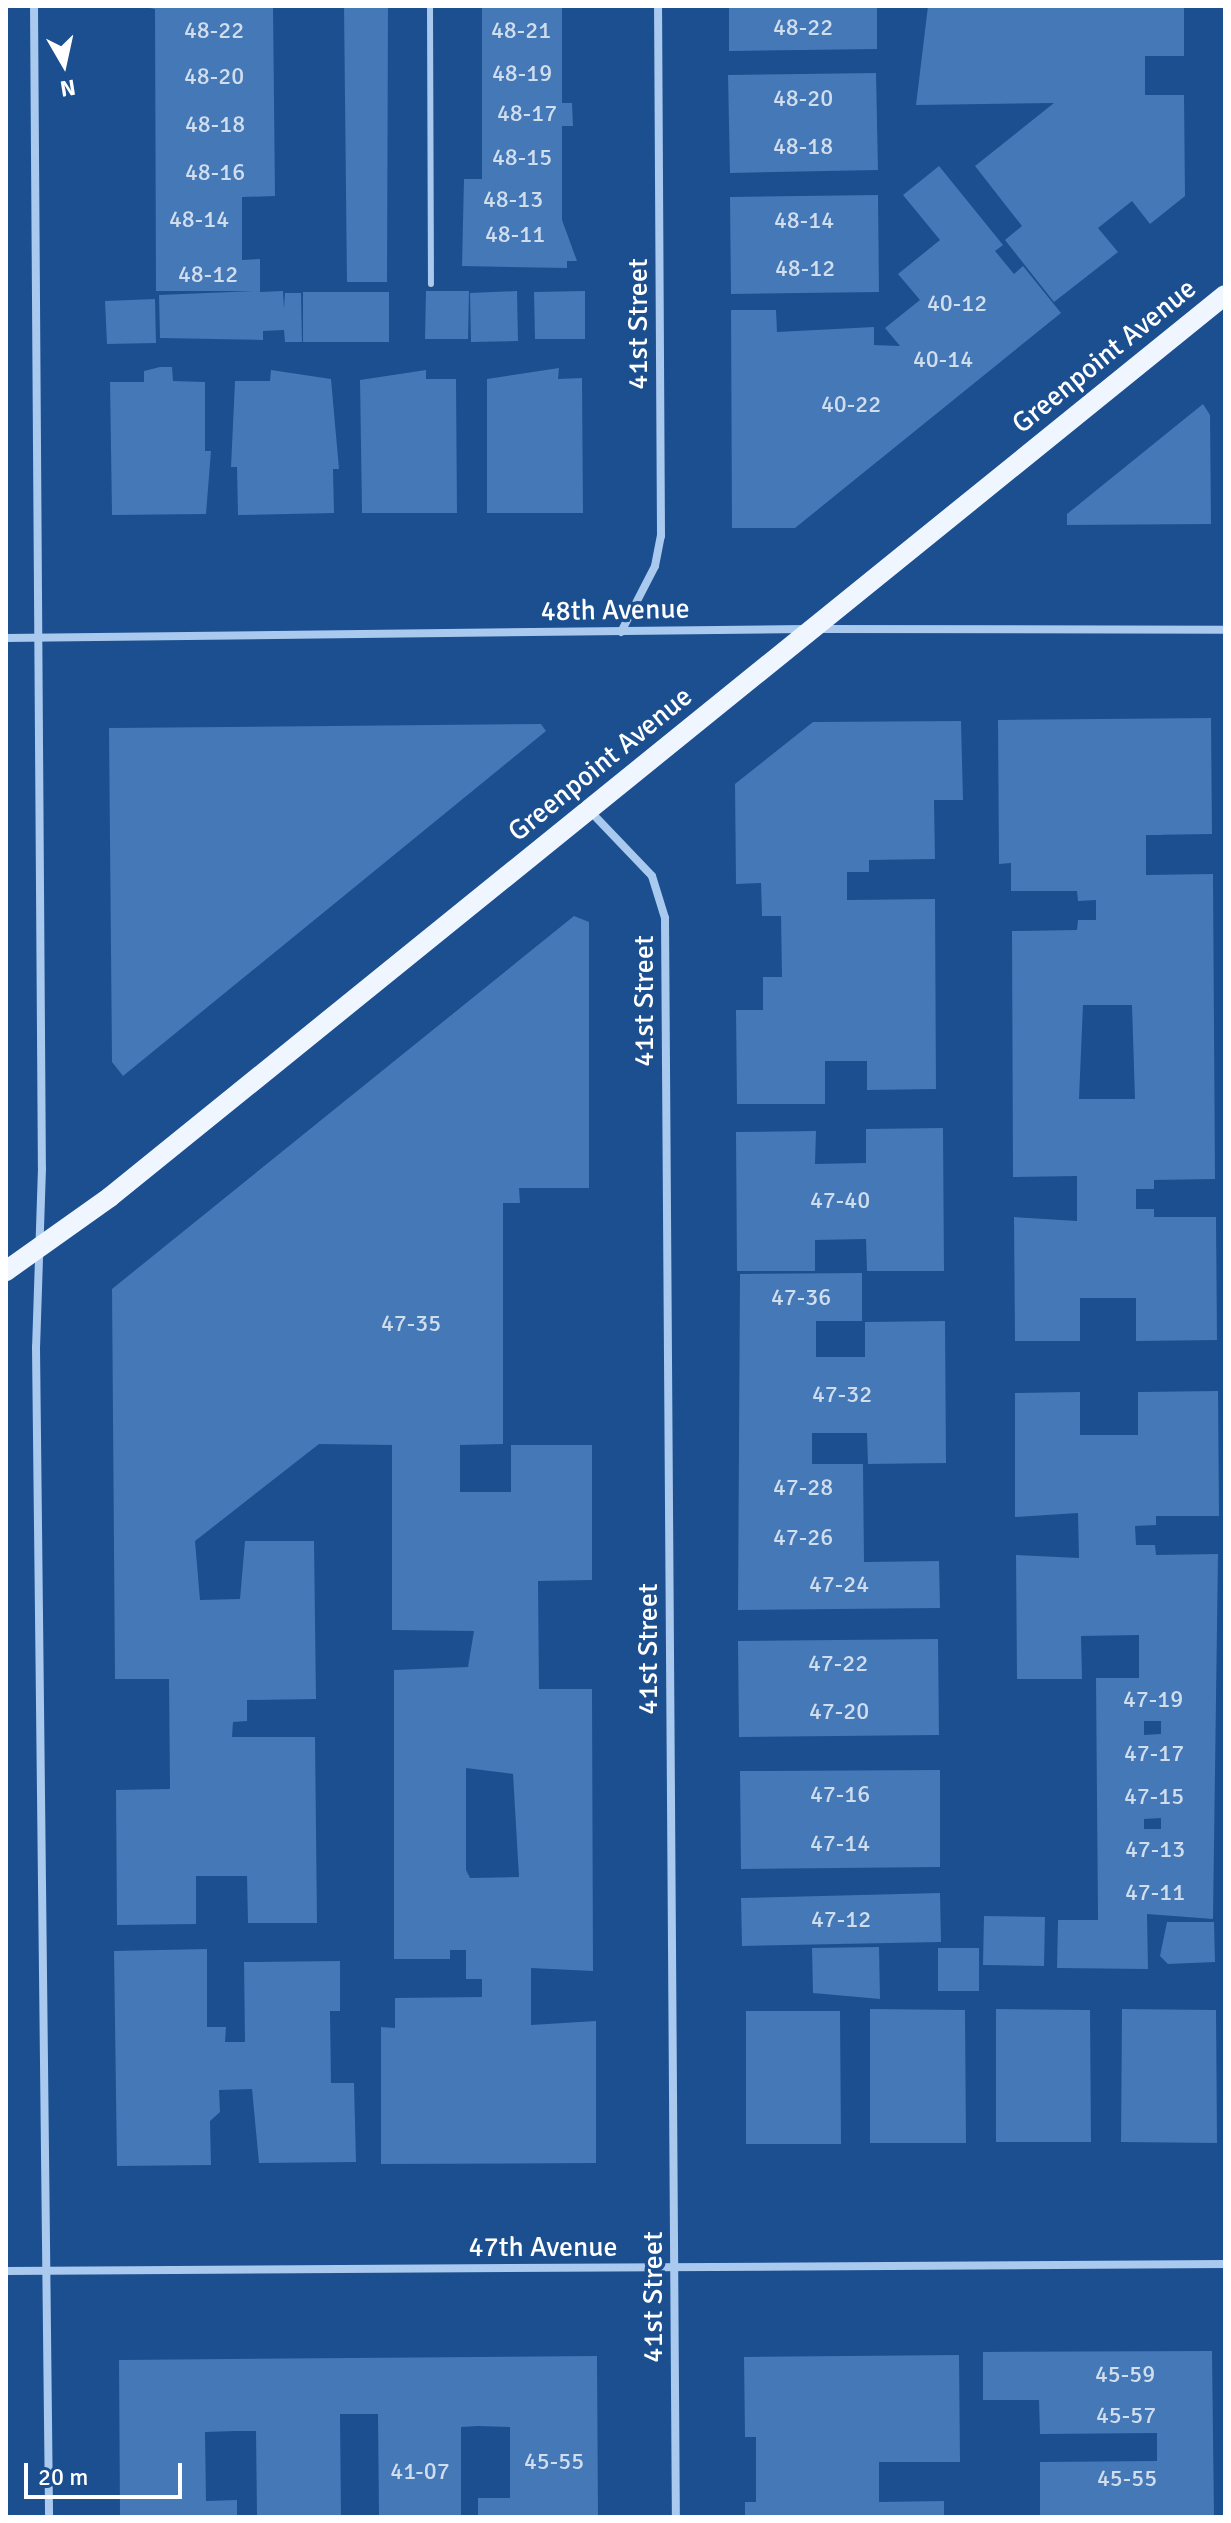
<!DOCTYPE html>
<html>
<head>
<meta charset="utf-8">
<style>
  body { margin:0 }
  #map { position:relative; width:1231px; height:2523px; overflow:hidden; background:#1b4f8f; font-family:Signika,sans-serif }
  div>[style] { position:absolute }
  .building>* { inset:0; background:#4478b7 }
  .service>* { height:6px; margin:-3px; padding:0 3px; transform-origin:3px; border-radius:3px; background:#a9c9ee }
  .minor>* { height:8px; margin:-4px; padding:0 4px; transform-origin:4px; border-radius:4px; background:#a9c9ee }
  .primary>* { height:20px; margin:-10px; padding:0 10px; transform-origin:10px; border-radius:10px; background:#f0f6ff }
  span { translate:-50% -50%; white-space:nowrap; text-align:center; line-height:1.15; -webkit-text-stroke:7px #1b4f8f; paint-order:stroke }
  .number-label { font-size:24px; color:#d0dded }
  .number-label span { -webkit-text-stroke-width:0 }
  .street-label { font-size:28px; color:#fff }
  .frame { position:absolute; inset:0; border:8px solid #fff; pointer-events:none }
  .north { position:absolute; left:24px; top:24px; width:80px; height:80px; -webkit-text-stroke:6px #1b4f8f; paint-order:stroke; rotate:171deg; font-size:22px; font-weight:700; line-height:32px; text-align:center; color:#fff }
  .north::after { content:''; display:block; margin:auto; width:28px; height:36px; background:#fff; clip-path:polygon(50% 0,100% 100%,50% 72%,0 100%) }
  .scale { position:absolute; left:24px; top:2463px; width:158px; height:36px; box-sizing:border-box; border:4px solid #fff; border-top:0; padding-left:10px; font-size:24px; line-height:28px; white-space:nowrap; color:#fff; -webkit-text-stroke:6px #1b4f8f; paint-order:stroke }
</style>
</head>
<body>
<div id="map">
  <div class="building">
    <i style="clip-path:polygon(138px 6px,273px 6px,275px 196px,242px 197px,242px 260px,260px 259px,260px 292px,283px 291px,284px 309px,285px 293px,301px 293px,302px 342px,285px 342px,284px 330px,263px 331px,263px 340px,160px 338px,159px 295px,254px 291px,156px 291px,155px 9px)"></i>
    <i style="clip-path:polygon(344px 6px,388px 6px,387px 282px,347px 282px)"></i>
    <i style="clip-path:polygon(482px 6px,562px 6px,562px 103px,572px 103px,573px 126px,562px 126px,562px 220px,577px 261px,567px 261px,567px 268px,462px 266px,464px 179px,482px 179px)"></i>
    <i style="clip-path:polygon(729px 6px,877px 6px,877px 49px,729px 51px)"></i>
    <i style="clip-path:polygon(928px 6px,1184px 6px,1184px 56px,1145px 56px,1145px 95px,1184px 95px,1185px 196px,1150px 224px,1132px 201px,1098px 228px,1118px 252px,1054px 302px,1005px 240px,1022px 226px,975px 166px,1054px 103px,916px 105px)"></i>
    <i style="clip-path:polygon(876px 73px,878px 170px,730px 173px,728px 75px)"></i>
    <i style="clip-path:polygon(939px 166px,1003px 245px,995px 251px,1014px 274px,1023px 266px,1061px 313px,795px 528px,732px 528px,731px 310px,776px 310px,777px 332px,874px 327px,874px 345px,900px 346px,885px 328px,920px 300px,898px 274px,940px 240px,903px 195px)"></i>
    <i style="clip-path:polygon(878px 195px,879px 292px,731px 294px,730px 197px)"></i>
    <i style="clip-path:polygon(426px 291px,469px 291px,468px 339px,425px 339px)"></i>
    <i style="clip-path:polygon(517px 291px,518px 341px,471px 342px,470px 293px)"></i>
    <i style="clip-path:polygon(585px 291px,585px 339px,535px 339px,534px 292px)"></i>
    <i style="clip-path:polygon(303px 292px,389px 292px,389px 342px,303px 342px)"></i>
    <i style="clip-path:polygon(155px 299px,156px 343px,107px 344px,105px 301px)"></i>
    <i style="clip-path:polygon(160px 367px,172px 367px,173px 381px,205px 382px,205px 451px,211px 451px,206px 514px,112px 515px,110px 382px,144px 382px,144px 371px)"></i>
    <i style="clip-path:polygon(559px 368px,558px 379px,582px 378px,583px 513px,487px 513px,487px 379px)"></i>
    <i style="clip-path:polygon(271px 370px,331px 379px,339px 469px,333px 469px,334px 513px,238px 515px,237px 467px,231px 467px,235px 381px,270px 381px)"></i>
    <i style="clip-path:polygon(426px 370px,426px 379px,456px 379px,457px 513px,362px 513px,360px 380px)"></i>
    <i style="clip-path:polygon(1203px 404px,1210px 415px,1211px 524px,1067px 525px,1067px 514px)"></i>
    <i style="clip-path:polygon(evenodd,1211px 718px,1212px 834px,1146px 835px,1146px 875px,1213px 874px,1215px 1179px,1154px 1180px,1154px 1189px,1136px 1189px,1136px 1209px,1154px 1209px,1154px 1217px,1216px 1217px,1217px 1340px,1136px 1341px,1136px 1298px,1080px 1298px,1080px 1341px,1015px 1341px,1014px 1217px,1077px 1221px,1077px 1176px,1013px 1177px,1012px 931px,1077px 930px,1078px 920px,1096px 920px,1096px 900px,1078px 901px,1077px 891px,1011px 891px,1011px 863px,999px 864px,998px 720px,1211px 718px,1083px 1005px,1132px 1005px,1135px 1099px,1079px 1099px,1083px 1005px)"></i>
    <i style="clip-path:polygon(961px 721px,963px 800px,934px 800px,935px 859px,869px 860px,869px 872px,847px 872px,847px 900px,935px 899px,936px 1089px,867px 1090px,867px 1061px,825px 1061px,825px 1104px,737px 1104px,736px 1010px,763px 1010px,763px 977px,782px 977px,781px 916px,762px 916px,761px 883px,736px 884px,735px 784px,813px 722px)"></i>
    <i style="clip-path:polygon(541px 724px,546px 731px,123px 1076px,112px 1062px,109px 728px)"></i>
    <i style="clip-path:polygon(evenodd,574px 916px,589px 922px,589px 1188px,519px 1188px,520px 1203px,503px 1203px,503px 1444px,460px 1445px,460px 1492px,511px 1492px,511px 1445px,592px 1445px,592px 1580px,538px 1581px,539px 1689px,592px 1689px,593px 1971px,531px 1968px,531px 2025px,596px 2021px,596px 2163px,381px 2164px,381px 2027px,395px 2028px,395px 1998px,482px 1997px,482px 1979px,466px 1979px,466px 1950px,450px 1950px,450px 1959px,394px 1959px,394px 1670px,468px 1667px,474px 1631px,392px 1630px,392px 1445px,319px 1444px,195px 1541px,200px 1600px,240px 1599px,245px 1541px,314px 1541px,316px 1699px,247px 1700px,247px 1721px,233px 1722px,232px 1737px,315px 1737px,317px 1923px,248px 1923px,247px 1876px,196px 1876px,196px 1924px,117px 1925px,116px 1790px,170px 1789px,169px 1679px,115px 1679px,112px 1289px,574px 916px,466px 1768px,513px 1774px,519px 1877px,470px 1878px,466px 1870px,466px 1768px)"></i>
    <i style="clip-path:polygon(943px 1128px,944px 1271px,867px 1271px,866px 1239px,815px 1240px,815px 1271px,737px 1271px,736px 1132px,816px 1131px,815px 1164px,866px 1163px,866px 1129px)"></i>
    <i style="clip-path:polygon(862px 1273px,862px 1321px,816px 1321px,816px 1357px,865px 1357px,865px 1322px,945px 1321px,946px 1463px,868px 1464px,867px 1433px,812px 1433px,812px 1464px,863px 1464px,864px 1562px,939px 1561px,940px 1608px,738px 1610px,740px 1274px)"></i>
    <i style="clip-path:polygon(evenodd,1218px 1391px,1219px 1516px,1156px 1516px,1156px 1525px,1135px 1526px,1136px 1545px,1155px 1545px,1156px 1555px,1218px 1554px,1213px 1919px,1147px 1914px,1148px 1969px,1057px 1968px,1058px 1920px,1098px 1920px,1096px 1678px,1139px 1678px,1139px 1635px,1081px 1636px,1082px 1679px,1017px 1679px,1016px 1555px,1079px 1558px,1078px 1513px,1015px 1517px,1015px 1393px,1080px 1392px,1080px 1435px,1138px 1435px,1138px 1392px,1218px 1391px,1144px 1721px,1161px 1721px,1161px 1734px,1144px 1735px,1144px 1721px,1218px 1391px,1161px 1818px,1161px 1829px,1144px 1829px,1144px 1819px,1161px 1818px)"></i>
    <i style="clip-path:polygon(938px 1639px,939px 1735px,739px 1737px,738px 1641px)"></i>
    <i style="clip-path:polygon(940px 1770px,940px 1867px,741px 1869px,740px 1771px)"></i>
    <i style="clip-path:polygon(940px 1893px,941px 1942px,742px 1946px,741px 1898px)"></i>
    <i style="clip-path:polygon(984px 1916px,1045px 1917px,1044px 1966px,983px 1965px)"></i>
    <i style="clip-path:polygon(1167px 1922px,1214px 1922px,1215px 1962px,1168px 1964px,1160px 1956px)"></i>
    <i style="clip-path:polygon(879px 1947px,880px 1999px,813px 1993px,812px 1948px)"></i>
    <i style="clip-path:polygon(938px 1948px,979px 1948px,979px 1991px,938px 1991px)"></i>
    <i style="clip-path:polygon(207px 1949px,207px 2027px,226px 2027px,225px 2042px,245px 2042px,244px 1962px,340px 1961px,340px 2011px,330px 2011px,331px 2083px,354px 2083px,356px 2162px,259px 2163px,252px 2089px,219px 2090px,220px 2112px,210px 2121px,211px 2165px,117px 2166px,114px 1951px)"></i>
    <i style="clip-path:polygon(870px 2009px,965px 2010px,966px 2143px,870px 2143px)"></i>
    <i style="clip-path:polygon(996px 2009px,1090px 2010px,1091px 2142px,996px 2142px)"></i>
    <i style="clip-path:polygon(1122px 2009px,1216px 2010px,1217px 2143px,1121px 2142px)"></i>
    <i style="clip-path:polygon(746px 2011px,840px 2011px,841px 2144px,746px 2144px)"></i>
    <i style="clip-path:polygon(1212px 2351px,1214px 2517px,1040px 2517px,1040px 2462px,1157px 2461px,1157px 2433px,1040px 2434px,1039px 2400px,983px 2400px,983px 2352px)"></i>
    <i style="clip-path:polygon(959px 2355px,960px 2462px,879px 2462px,879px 2502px,944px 2501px,944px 2517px,745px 2517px,745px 2502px,756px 2502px,756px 2437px,745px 2437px,744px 2357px)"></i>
    <i style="clip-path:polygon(597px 2356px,598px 2517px,478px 2517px,478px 2498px,510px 2498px,510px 2427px,478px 2426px,461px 2427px,461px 2517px,379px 2517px,378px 2414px,340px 2414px,341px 2517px,257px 2517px,256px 2431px,236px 2431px,205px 2432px,206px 2501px,237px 2500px,237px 2517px,120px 2517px,119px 2360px)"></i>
  </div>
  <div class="service">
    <i style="left:430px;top:6px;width:278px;rotate:89.8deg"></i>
  </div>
  <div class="minor">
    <i style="left:34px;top:6px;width:1162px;rotate:89.61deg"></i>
    <i style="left:42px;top:1168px;width:179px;rotate:91.9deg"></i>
    <i style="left:36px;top:1347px;width:1170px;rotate:89.36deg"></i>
    <i style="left:819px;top:629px;width:406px;rotate:0.1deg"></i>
    <i style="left:621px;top:632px;width:74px;rotate:-62.7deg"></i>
    <i style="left:655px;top:566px;width:31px;rotate:-79deg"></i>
    <i style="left:661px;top:536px;width:530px;rotate:-90.32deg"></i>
    <i style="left:6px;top:638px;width:799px;rotate:-0.65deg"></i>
    <i style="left:589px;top:810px;width:91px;rotate:46.3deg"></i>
    <i style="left:652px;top:876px;width:44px;rotate:72.8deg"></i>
    <i style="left:665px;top:918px;width:1599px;rotate:89.61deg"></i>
    <i style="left:6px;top:2271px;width:1219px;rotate:-0.33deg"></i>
  </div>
  <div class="primary">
    <i style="left:6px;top:1271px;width:128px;rotate:-35.4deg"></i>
    <i style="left:110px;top:1197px;width:1434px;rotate:-38.97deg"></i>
  </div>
  <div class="number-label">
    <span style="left:803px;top:28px">48-22</span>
    <span style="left:214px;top:31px">48-22</span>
    <span style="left:521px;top:31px">48-21</span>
    <span style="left:522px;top:74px">48-19</span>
    <span style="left:214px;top:77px">48-20</span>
    <span style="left:803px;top:99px">48-20</span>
    <span style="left:527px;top:114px">48-17</span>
    <span style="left:215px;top:125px">48-18</span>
    <span style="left:803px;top:147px">48-18</span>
    <span style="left:522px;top:158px">48-15</span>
    <span style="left:215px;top:173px">48-16</span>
    <span style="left:513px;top:200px">48-13</span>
    <span style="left:199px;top:220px">48-14</span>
    <span style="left:804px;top:221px">48-14</span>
    <span style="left:515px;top:235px">48-11</span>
    <span style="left:805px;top:269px">48-12</span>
    <span style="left:208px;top:275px">48-12</span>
    <span style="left:957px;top:304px">40-12</span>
    <span style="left:943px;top:360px">40-14</span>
    <span style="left:851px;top:405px">40-22</span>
    <span style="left:840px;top:1201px">47-40</span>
    <span style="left:801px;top:1298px">47-36</span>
    <span style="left:411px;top:1324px">47-35</span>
    <span style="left:842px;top:1395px">47-32</span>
    <span style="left:803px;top:1488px">47-28</span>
    <span style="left:803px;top:1538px">47-26</span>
    <span style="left:839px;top:1585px">47-24</span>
    <span style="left:838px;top:1664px">47-22</span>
    <span style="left:1153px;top:1700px">47-19</span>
    <span style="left:839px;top:1712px">47-20</span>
    <span style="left:1154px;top:1754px">47-17</span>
    <span style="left:840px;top:1795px">47-16</span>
    <span style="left:1154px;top:1797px">47-15</span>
    <span style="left:840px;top:1844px">47-14</span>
    <span style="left:1155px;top:1850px">47-13</span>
    <span style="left:1155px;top:1893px">47-11</span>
    <span style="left:841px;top:1920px">47-12</span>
    <span style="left:1125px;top:2375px">45-59</span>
    <span style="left:1126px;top:2416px">45-57</span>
    <span style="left:554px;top:2462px">45-55</span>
    <span style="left:420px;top:2472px">41-07</span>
    <span style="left:1127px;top:2479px">45-55</span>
  </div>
  <div class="street-label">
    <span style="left:638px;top:324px;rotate:-90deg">41st Street</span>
    <span style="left:1104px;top:356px;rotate:-39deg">Greenpoint Avenue</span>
    <span style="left:615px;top:610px;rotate:-1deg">48th Avenue</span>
    <span style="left:600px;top:764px;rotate:-39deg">Greenpoint Avenue</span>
    <span style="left:644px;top:1001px;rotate:-90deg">41st Street</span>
    <span style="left:648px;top:1649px;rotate:-90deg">41st Street</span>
    <span style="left:543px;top:2247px">47th Avenue</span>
    <span style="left:653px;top:2297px;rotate:-90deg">41st Street</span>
  </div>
  <div class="frame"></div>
  <div class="north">N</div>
  <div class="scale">20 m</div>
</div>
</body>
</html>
